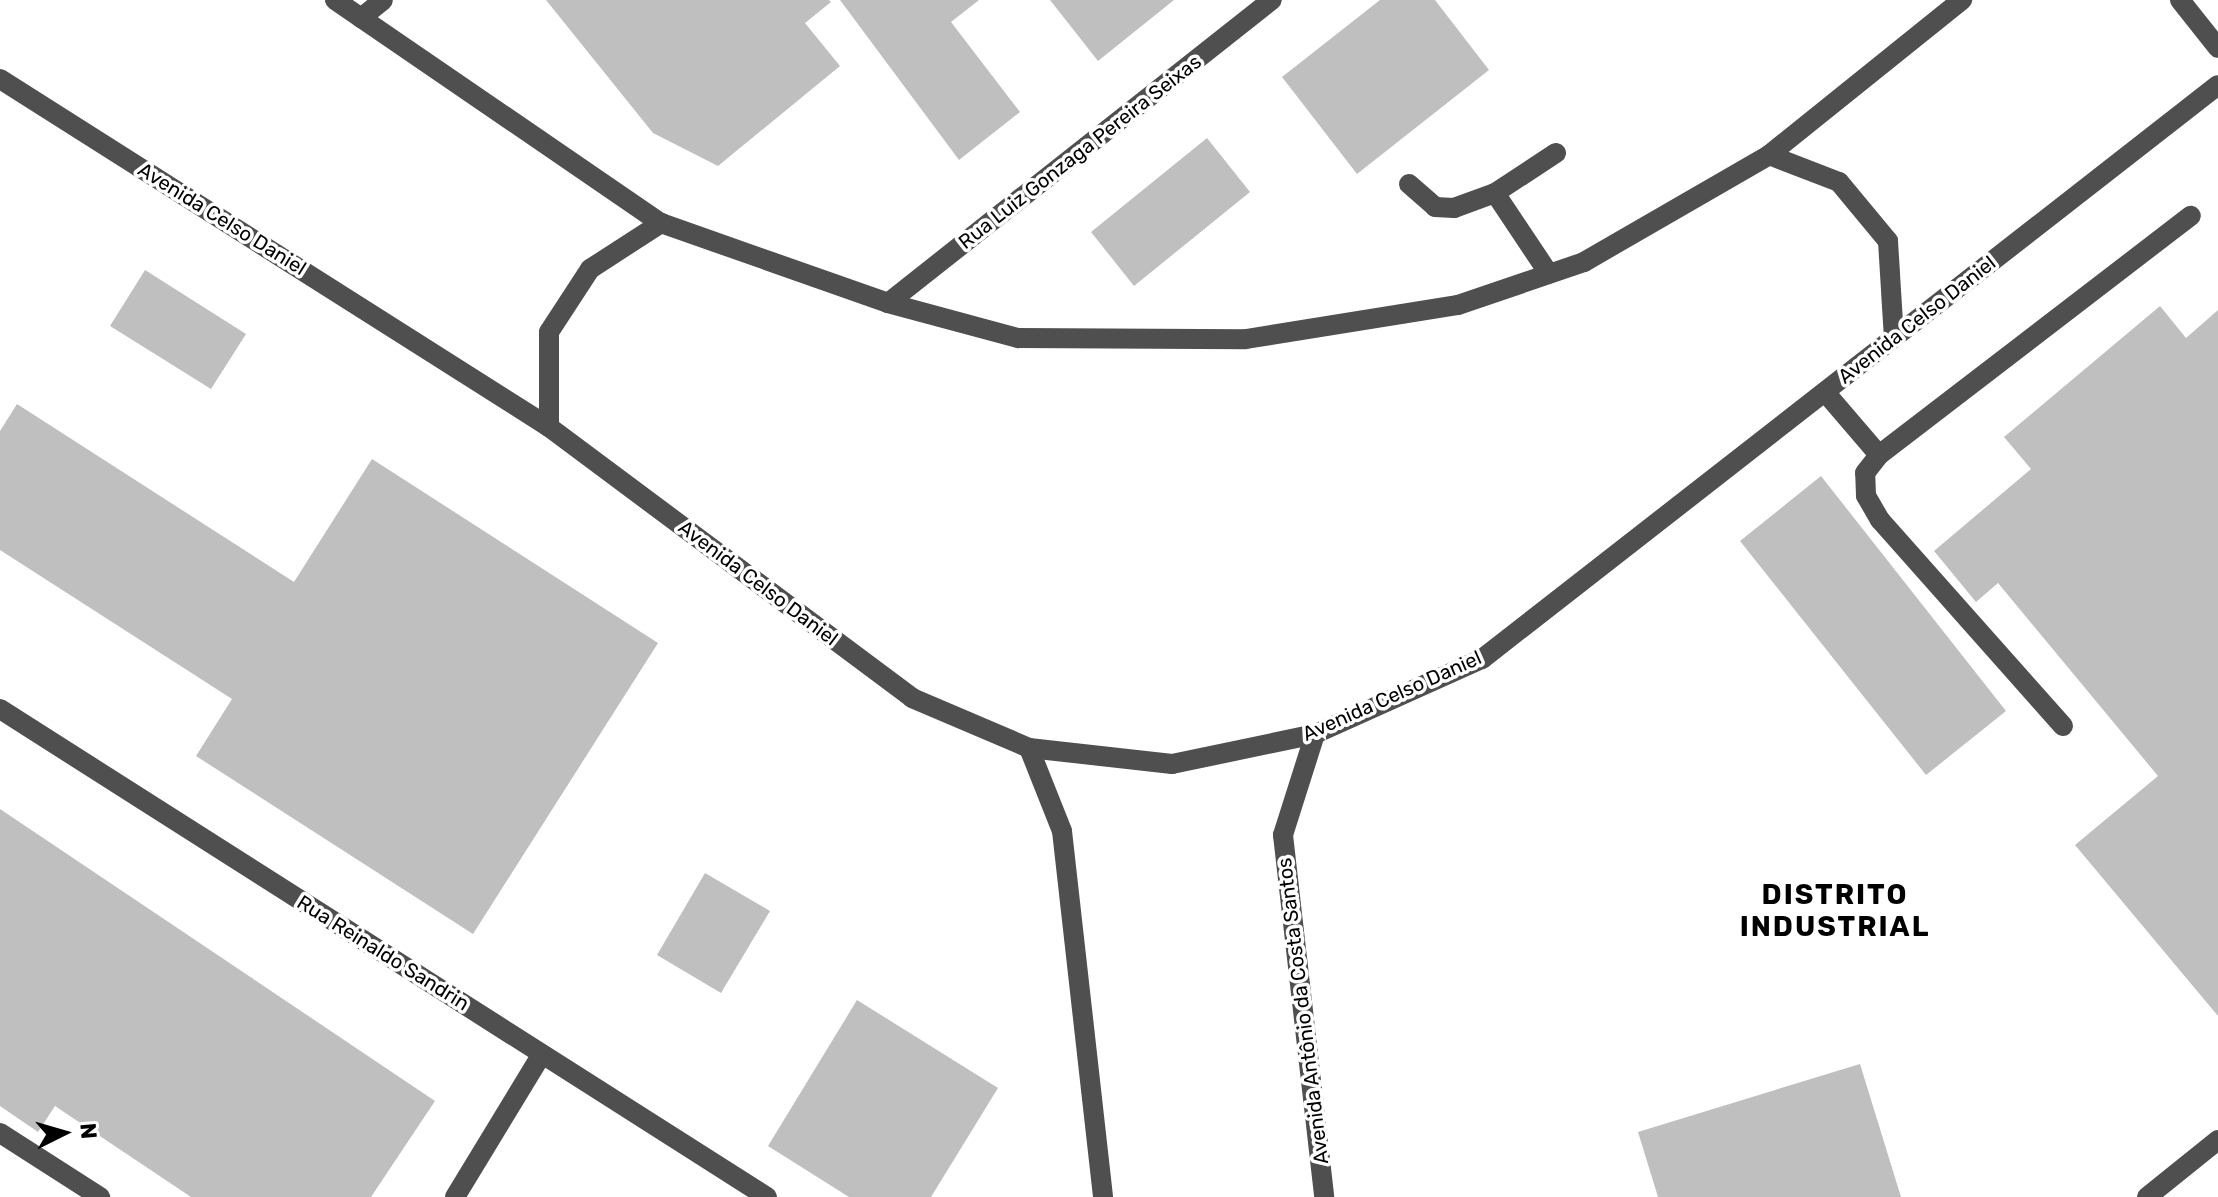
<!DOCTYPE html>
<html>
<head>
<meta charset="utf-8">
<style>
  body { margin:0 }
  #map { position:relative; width:2218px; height:1197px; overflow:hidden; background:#fff; font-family:Rubik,sans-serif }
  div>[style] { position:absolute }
  .building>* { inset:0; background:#bfbfbf }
  .minor>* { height:20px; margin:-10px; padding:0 10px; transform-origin:10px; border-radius:10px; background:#4f4f4f }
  span { translate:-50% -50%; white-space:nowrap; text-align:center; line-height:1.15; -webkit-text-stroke:7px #fff; paint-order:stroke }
  .street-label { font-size:20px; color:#000 }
  .district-label { font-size:28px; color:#000; font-weight:700; letter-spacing:2px }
  .north { position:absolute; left:24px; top:1093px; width:80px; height:80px; -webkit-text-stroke:6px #fff; paint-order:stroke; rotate:85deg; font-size:22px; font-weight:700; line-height:32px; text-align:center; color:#000 }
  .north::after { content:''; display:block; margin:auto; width:28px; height:36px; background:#000; clip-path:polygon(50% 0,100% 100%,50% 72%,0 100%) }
</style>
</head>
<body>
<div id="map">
  <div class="building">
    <i style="clip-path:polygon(546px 0,829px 0,831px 2px,805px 23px,840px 66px,718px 166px,653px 133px)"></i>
    <i style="clip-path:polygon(840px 0,979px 0,951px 22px,1020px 112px,959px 160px)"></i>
    <i style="clip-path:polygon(1050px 0,1174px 0,1098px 61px)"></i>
    <i style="clip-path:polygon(1380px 0,1435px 0,1489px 70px,1357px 174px,1282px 77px)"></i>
    <i style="clip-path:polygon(1207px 138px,1250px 192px,1134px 286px,1091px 232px)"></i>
    <i style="clip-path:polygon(145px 270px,246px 334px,211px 389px,110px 326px)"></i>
    <i style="clip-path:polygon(2160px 306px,2186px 338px,2218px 310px,2218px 1016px,2075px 845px,2158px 776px,1998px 583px,1976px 602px,1934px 551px,2031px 469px,2004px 437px)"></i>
    <i style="clip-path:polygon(17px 404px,294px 582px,372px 459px,658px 643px,473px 934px,196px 756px,232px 699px,0 550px,0 431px)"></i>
    <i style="clip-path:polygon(1821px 476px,2006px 711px,1926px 775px,1740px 541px)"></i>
    <i style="clip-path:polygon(0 809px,435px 1101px,371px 1197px,191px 1197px,55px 1106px,38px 1132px,0 1106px)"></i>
    <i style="clip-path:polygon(705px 873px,770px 911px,721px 993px,657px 955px)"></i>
    <i style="clip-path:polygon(857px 1000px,998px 1088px,931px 1197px,849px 1197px,768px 1146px)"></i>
    <i style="clip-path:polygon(1860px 1064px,1901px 1197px,1658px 1197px,1638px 1132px)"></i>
  </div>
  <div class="minor">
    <i style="left:335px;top:0;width:395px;rotate:34.4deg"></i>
    <i style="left:661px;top:223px;width:241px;rotate:19.4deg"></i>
    <i style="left:888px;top:303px;width:135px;rotate:15.1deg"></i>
    <i style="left:1018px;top:338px;width:228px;rotate:0.3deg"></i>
    <i style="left:1246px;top:339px;width:215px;rotate:-9.1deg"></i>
    <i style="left:1458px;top:305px;width:133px;rotate:-18.8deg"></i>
    <i style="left:1584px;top:262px;width:214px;rotate:-30deg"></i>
    <i style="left:1769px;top:155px;width:248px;rotate:-38.8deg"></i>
    <i style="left:2180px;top:0;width:61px;rotate:51.6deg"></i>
    <i style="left:361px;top:18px;width:28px;rotate:-39deg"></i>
    <i style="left:0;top:79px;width:650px;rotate:32.37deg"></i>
    <i style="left:549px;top:427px;width:453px;rotate:36.7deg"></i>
    <i style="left:912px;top:698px;width:127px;rotate:23.1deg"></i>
    <i style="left:1029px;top:748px;width:144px;rotate:6.4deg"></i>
    <i style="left:1172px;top:764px;width:146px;rotate:-11.8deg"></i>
    <i style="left:1315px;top:734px;width:183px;rotate:-24.2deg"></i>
    <i style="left:1482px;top:659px;width:933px;rotate:-37.95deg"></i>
    <i style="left:1769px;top:155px;width:75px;rotate:21.1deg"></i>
    <i style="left:1839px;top:182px;width:77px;rotate:50.3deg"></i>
    <i style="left:1888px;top:241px;width:97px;rotate:86.5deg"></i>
    <i style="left:1409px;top:184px;width:35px;rotate:41deg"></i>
    <i style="left:1435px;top:207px;width:19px;rotate:3deg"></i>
    <i style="left:1454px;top:208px;width:44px;rotate:-20.1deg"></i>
    <i style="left:1495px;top:193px;width:73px;rotate:-33.3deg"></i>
    <i style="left:1495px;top:193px;width:97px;rotate:56.3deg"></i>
    <i style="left:888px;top:303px;width:489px;rotate:-38.3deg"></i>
    <i style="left:1825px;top:392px;width:83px;rotate:49.4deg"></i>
    <i style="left:549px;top:427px;width:95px;rotate:-90deg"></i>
    <i style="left:549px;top:332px;width:75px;rotate:-56.9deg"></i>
    <i style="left:590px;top:269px;width:85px;rotate:-32.9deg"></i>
    <i style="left:0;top:709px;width:909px;rotate:32.47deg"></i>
    <i style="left:2063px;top:726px;width:276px;rotate:-131.6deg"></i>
    <i style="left:1880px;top:520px;width:28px;rotate:-120deg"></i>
    <i style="left:1866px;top:496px;width:23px;rotate:-92deg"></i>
    <i style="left:1865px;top:473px;width:23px;rotate:-52deg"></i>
    <i style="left:1879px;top:455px;width:393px;rotate:-37.5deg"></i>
    <i style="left:1315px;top:734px;width:106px;rotate:107.6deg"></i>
    <i style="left:1283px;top:835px;width:364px;rotate:83.5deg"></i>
    <i style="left:1029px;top:748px;width:89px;rotate:68.3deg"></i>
    <i style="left:1062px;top:831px;width:368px;rotate:83.6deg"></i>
    <i style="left:0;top:1133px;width:119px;rotate:32.6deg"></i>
    <i style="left:455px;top:1197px;width:167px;rotate:-58.7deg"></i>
    <i style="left:2147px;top:1197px;width:91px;rotate:-38.8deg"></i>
  </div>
  <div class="street-label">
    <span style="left:1080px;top:152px;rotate:-38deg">Rua Luiz Gonzaga Pereira Seixas</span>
    <span style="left:222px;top:219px;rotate:32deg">Avenida Celso Daniel</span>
    <span style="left:1917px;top:320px;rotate:-38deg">Avenida Celso Daniel</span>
    <span style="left:758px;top:583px;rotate:37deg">Avenida Celso Daniel</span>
    <span style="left:1392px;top:696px;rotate:-24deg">Avenida Celso Daniel</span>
    <span style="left:383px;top:953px;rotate:32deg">Rua Reinaldo Sandrin</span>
    <span style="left:1303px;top:1011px;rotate:-97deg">Avenida Antônio da Costa Santos</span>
  </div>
  <div class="district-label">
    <span style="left:1835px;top:911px">DISTRITO<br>INDUSTRIAL</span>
  </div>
  <div class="north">N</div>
</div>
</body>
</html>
